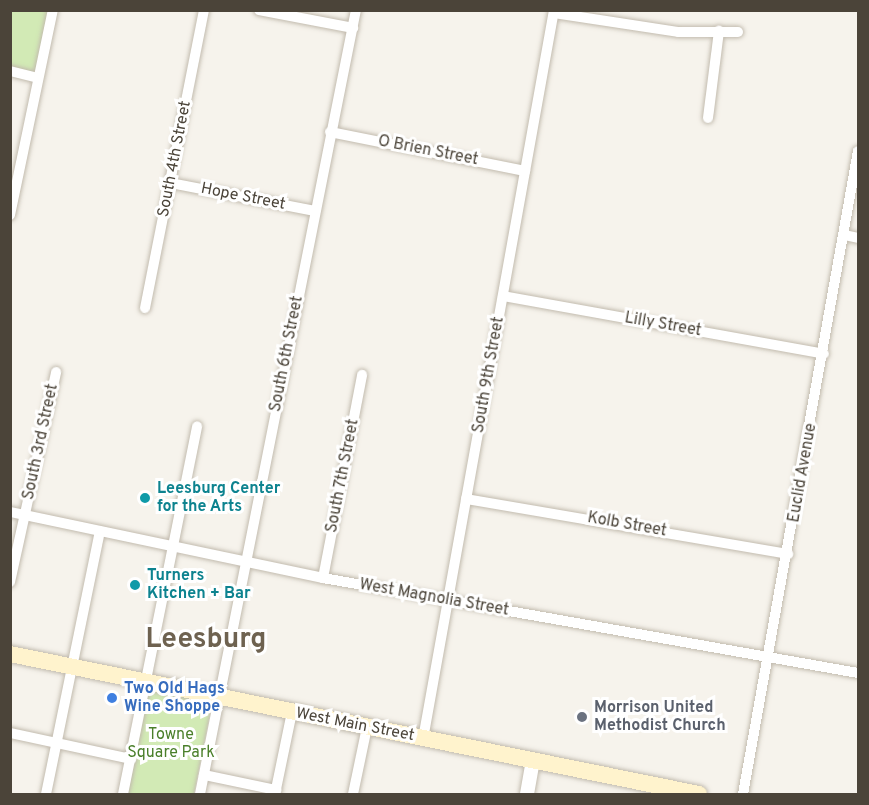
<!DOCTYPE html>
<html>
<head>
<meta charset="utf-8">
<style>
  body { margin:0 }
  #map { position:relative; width:869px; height:805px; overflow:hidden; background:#f6f3ec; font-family:Overpass,sans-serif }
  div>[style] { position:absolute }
  .green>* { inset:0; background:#d2eab5 }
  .roads { filter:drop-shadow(0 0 2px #c2bbae) drop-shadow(0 0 2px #c2bbae) }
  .minor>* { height:10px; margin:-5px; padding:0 5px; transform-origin:5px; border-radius:5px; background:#fff }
  .tertiary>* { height:14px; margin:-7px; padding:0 7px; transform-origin:7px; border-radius:7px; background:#fff }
  .secondary>* { height:16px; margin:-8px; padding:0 8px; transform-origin:8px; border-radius:8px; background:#fff3cd }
  .dots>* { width:16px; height:16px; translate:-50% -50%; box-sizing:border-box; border:3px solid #fff; border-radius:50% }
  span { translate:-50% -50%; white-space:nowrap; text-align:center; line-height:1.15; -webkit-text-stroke:6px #fff; paint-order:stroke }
  .street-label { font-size:16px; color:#4b4439 }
  .culture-label { font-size:16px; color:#0d838f; font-weight:700 }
  .left { translate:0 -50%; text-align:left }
  .shop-label { font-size:16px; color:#366cbe; font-weight:700 }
  .worship-label { font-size:16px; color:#5b616d; font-weight:700 }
  .park-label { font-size:16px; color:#4a7f2a }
  .town-label { font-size:28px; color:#6e6250; font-weight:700 }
  .frame { position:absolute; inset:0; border:12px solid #4b4439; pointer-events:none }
</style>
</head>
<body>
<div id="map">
  <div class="green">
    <i style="clip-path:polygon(10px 11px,51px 11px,39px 77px,11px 72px)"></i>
    <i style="clip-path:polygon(149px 689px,212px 704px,194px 794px,128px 794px)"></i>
  </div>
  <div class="roads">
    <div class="minor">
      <i style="left:259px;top:10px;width:96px;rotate:10.8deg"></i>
      <i style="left:554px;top:13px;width:125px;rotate:8.7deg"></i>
      <i style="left:678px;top:32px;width:60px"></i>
      <i style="left:10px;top:71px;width:29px;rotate:14deg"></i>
      <i style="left:708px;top:118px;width:88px;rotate:-82.8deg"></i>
      <i style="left:330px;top:132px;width:199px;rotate:11.3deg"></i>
      <i style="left:171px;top:183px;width:147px;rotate:11deg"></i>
      <i style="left:10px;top:215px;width:209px;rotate:-78.2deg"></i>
      <i style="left:844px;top:235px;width:14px;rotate:12deg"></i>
      <i style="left:503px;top:296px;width:326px;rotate:10.2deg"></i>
      <i style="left:145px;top:308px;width:304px;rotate:-78.8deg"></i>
      <i style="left:466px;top:499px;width:327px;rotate:9.7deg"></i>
      <i style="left:10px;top:512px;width:320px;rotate:11.9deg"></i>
      <i style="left:323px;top:578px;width:543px;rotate:10.07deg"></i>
      <i style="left:323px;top:578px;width:207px;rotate:-79.1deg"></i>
      <i style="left:10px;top:582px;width:215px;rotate:-77.6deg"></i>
      <i style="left:10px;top:733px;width:124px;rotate:12.1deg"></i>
      <i style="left:423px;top:739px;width:741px;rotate:-79.81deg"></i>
      <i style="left:204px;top:775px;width:74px;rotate:11.8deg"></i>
      <i style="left:46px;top:794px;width:268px;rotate:-78.4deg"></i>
      <i style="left:123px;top:794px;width:375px;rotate:-78.6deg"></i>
      <i style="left:200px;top:794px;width:799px;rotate:-78.75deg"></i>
      <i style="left:275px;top:794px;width:84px;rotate:-78.3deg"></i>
      <i style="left:353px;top:794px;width:68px;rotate:-78.2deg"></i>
      <i style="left:743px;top:794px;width:653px;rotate:-79.86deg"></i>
    </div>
    <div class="tertiary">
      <i style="left:527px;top:794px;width:34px;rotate:-80deg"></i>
    </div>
    <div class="secondary">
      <i style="left:10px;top:654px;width:703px;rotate:11.49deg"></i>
    </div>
  </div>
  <div class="dots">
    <i style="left:145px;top:498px;background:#0f9aa8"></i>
    <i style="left:135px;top:585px;background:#0f9aa8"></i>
    <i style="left:112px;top:698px;background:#3f7fe0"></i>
    <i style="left:582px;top:717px;background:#6b7280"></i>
  </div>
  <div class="street-label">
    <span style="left:428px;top:151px;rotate:11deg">O Brien Street</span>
    <span style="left:175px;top:159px;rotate:-79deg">South 4th Street</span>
    <span style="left:243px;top:197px;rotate:11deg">Hope Street</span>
    <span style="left:663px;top:325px;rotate:10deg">Lilly Street</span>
    <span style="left:287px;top:354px;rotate:-79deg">South 6th Street</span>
    <span style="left:489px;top:375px;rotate:-80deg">South 9th Street</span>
    <span style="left:41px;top:442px;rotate:-78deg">South 3rd Street</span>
    <span style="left:803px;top:473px;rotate:-80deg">Euclid Avenue</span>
    <span style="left:343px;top:476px;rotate:-79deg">South 7th Street</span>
    <span style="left:627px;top:525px;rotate:10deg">Kolb Street</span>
    <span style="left:434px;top:598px;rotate:10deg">West Magnolia Street</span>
    <span style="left:355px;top:725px;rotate:11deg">West Main Street</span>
  </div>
  <div class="culture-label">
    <span class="left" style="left:157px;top:498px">Leesburg Center<br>for the Arts</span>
    <span class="left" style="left:147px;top:585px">Turners<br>Kitchen + Bar</span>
  </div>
  <div class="shop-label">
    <span class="left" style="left:124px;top:698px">Two Old Hags<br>Wine Shoppe</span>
  </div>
  <div class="worship-label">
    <span class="left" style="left:594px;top:717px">Morrison United<br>Methodist Church</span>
  </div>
  <div class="park-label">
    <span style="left:171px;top:744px">Towne<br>Square Park</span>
  </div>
  <div class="town-label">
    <span style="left:206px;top:640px">Leesburg</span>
  </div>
  <div class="frame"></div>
</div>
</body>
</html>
